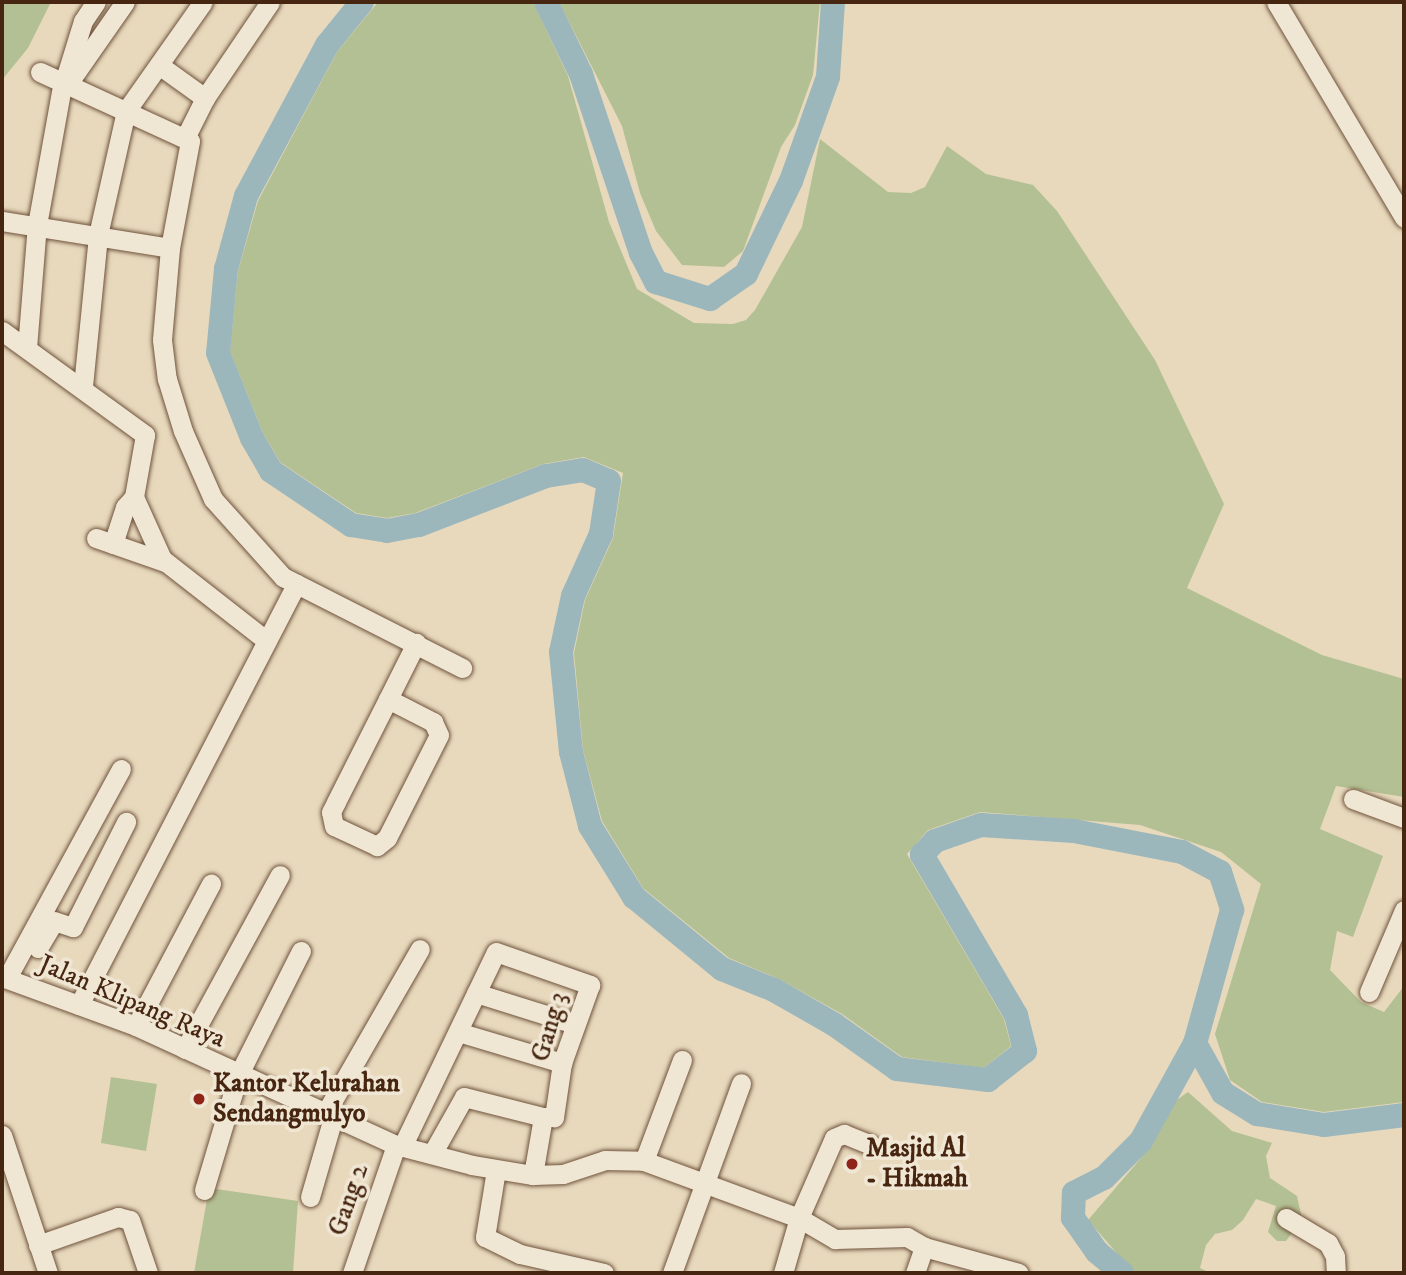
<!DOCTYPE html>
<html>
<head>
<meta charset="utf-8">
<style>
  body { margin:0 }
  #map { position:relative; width:1406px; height:1275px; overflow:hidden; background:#e8d9bd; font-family:"IM FELL DW Pica",serif }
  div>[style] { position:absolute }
  .green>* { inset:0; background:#b3c093 }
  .river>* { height:24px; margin:-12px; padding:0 12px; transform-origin:12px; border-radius:12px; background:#9cb7bc }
  .roads { filter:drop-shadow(0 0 2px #6f533c) drop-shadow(0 0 2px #6f533c) }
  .minor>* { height:19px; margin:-9.5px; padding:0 9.5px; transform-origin:9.5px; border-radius:9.5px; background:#f0e6d4 }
  .dots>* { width:19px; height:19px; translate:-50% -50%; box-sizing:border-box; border:4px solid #f0e6d4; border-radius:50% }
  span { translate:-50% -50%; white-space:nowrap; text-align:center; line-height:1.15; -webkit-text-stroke:7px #f0e6d4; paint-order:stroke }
  .street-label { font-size:26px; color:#472611 }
  .poi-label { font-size:26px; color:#472611; font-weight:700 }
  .left { translate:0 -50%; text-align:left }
  .frame { position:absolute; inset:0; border:4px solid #472611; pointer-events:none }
</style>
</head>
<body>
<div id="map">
  <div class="green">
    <i style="clip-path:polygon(2px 2px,51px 2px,28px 48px,2px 80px)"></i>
    <i style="clip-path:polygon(378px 2px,533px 2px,568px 76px,609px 222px,637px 289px,694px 323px,733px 324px,746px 320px,755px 310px,802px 227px,820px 139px,888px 192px,911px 193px,925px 187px,947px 146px,986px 174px,1033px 185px,1057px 211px,1155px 360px,1224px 504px,1187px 588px,1322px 655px,1404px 679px,1404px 797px,1336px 786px,1320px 829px,1383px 856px,1353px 937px,1337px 931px,1330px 970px,1361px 1002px,1384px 1012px,1404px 986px,1404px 1102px,1324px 1112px,1262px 1102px,1230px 1080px,1215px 1034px,1261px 884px,1221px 852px,1140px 825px,980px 812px,928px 830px,907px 854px,1004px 1019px,1011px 1046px,984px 1068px,902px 1057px,842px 1014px,779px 979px,729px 958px,643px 888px,602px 821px,583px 750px,574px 653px,585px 600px,613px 538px,623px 473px,584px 457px,543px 464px,415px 513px,387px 518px,356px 513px,280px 462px,263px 433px,230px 351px,238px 271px,258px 201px,337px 52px)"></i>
    <i style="clip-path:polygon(559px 2px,820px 2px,813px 75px,795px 125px,781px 147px,743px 251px,724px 267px,682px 265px,656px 231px,640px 193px,622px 126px)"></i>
    <i style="clip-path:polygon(111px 1077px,157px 1084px,146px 1151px,101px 1143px)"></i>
    <i style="clip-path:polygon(1188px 1092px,1232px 1131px,1272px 1143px,1266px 1156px,1270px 1178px,1297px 1196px,1302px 1219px,1286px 1241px,1277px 1241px,1268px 1232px,1276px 1206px,1256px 1199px,1243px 1220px,1232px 1230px,1215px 1234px,1206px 1245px,1200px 1268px,1211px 1273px,1134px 1273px,1088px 1220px,1147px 1151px,1175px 1101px)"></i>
    <i style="clip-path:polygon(209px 1188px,298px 1201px,293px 1273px,194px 1273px)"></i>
  </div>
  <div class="river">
    <i style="left:362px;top:2px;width:55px;rotate:129.1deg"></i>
    <i style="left:327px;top:45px;width:171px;rotate:118.2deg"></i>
    <i style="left:246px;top:196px;width:76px;rotate:105.3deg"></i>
    <i style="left:226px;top:269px;width:84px;rotate:95.4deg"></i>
    <i style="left:218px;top:353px;width:92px;rotate:68.2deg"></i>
    <i style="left:252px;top:438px;width:38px;rotate:60deg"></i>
    <i style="left:271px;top:471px;width:97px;rotate:34deg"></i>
    <i style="left:351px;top:525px;width:36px;rotate:9deg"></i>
    <i style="left:387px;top:531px;width:33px;rotate:-11deg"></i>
    <i style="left:419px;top:525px;width:136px;rotate:-21.1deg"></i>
    <i style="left:546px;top:476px;width:37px;rotate:-9deg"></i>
    <i style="left:583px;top:470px;width:28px;rotate:23deg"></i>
    <i style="left:609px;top:481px;width:54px;rotate:98.6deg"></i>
    <i style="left:601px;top:534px;width:68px;rotate:114.3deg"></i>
    <i style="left:573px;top:596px;width:57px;rotate:102.1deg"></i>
    <i style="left:561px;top:652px;width:100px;rotate:84.3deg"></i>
    <i style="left:571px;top:752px;width:76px;rotate:75.6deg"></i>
    <i style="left:590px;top:826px;width:84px;rotate:58.2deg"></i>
    <i style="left:634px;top:897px;width:114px;rotate:39.3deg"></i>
    <i style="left:722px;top:969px;width:56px;rotate:22deg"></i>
    <i style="left:774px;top:990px;width:70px;rotate:29.8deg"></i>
    <i style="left:835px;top:1025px;width:76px;rotate:35.4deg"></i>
    <i style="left:897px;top:1069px;width:92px;rotate:6.9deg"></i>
    <i style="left:988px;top:1080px;width:47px;rotate:-38.1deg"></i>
    <i style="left:1025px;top:1051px;width:37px;rotate:-104deg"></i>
    <i style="left:1016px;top:1015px;width:186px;rotate:-120.4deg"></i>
    <i style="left:922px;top:855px;width:19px;rotate:-47deg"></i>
    <i style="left:935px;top:841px;width:49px;rotate:-19.2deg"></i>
    <i style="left:981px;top:825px;width:93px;rotate:3.7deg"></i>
    <i style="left:1074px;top:831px;width:110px;rotate:11deg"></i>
    <i style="left:1182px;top:852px;width:43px;rotate:27.8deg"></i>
    <i style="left:1220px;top:872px;width:40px;rotate:72deg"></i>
    <i style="left:1232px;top:910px;width:138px;rotate:105.5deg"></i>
    <i style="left:1195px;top:1043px;width:57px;rotate:60.8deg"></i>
    <i style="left:1223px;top:1093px;width:40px;rotate:32deg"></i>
    <i style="left:1257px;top:1114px;width:68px;rotate:9.3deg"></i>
    <i style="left:1324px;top:1125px;width:81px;rotate:-7.1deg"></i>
    <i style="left:546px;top:2px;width:80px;rotate:64.1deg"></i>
    <i style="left:581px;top:74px;width:189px;rotate:71.5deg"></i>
    <i style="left:641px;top:253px;width:33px;rotate:63deg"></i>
    <i style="left:656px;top:282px;width:57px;rotate:17.5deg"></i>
    <i style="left:710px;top:299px;width:44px;rotate:-34.8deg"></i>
    <i style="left:746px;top:274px;width:103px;rotate:-64.2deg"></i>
    <i style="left:791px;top:181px;width:110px;rotate:-70.4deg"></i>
    <i style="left:828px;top:77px;width:75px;rotate:-86.2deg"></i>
    <i style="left:1122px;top:1273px;width:33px;rotate:-140deg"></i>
    <i style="left:1097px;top:1252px;width:42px;rotate:-125.2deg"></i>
    <i style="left:1073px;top:1218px;width:25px;rotate:-88deg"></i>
    <i style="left:1074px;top:1193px;width:34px;rotate:-27deg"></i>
    <i style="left:1104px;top:1178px;width:52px;rotate:-45deg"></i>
    <i style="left:1141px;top:1141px;width:112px;rotate:-61.1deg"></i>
  </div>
  <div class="roads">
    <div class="minor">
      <i style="left:1276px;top:2px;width:251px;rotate:59.3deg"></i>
      <i style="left:159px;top:65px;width:57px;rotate:35.7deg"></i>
      <i style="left:40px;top:72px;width:165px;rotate:24.7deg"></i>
      <i style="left:190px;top:141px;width:109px;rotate:100.6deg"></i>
      <i style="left:170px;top:248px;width:92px;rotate:95deg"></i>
      <i style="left:162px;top:340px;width:39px;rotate:83deg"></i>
      <i style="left:167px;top:379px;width:54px;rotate:72.9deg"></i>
      <i style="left:183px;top:431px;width:74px;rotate:66.2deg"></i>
      <i style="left:213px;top:499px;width:105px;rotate:48.1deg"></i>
      <i style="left:283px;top:577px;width:201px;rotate:26.9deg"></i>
      <i style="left:74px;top:75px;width:89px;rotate:-55.1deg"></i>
      <i style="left:186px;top:136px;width:42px;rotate:-63.4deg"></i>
      <i style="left:205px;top:98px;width:116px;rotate:-55.9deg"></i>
      <i style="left:2px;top:221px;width:170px;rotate:9.1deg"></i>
      <i style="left:2px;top:331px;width:177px;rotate:36deg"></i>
      <i style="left:145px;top:435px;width:63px;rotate:100.1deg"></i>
      <i style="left:134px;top:497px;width:68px;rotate:65.7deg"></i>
      <i style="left:162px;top:559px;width:133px;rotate:38deg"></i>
      <i style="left:27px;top:348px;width:123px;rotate:-85.4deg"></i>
      <i style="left:37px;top:225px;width:135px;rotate:-79.8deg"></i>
      <i style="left:61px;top:92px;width:74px;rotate:-72.8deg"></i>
      <i style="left:83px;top:21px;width:23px;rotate:-56deg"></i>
      <i style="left:83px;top:386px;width:152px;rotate:-84.3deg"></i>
      <i style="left:98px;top:235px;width:127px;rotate:-77.3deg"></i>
      <i style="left:126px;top:111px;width:133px;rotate:-54.8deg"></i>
      <i style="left:96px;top:538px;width:73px;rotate:19.2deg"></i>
      <i style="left:113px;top:544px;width:39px;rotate:-72deg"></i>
      <i style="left:125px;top:507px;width:13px;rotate:-48deg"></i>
      <i style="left:388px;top:699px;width:51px;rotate:27.1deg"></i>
      <i style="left:433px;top:722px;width:14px;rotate:65deg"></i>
      <i style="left:439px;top:735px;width:115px;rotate:116.8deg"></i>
      <i style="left:387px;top:838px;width:13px;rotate:141deg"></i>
      <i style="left:377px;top:846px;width:47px;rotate:-155.1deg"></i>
      <i style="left:334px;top:826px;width:14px;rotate:-102deg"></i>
      <i style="left:331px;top:812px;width:11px;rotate:-63deg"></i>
      <i style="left:336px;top:802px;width:115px;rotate:-63.2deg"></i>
      <i style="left:388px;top:699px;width:63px;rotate:-63.4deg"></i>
      <i style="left:1353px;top:799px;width:54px;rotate:20.4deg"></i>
      <i style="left:38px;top:948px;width:31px;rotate:-59deg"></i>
      <i style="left:54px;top:921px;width:20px;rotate:18deg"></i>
      <i style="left:73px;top:927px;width:118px;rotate:-63.2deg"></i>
      <i style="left:2px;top:977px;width:143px;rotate:20.1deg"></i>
      <i style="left:136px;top:1026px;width:286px;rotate:24.6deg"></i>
      <i style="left:396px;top:1145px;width:79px;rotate:14.7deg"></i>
      <i style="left:472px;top:1165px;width:62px;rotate:9.3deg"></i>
      <i style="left:533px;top:1175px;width:30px;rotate:-2deg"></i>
      <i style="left:563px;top:1174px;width:44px;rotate:-18.4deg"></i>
      <i style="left:605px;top:1160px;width:39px;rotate:1deg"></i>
      <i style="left:644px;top:1161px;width:165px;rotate:20.2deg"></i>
      <i style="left:799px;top:1218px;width:42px;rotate:30.3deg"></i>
      <i style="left:835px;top:1239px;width:72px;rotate:-1.6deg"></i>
      <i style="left:907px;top:1237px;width:20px;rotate:30deg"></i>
      <i style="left:924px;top:1247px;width:98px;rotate:15.3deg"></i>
      <i style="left:7px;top:978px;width:238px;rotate:-61.4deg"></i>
      <i style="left:1369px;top:992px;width:89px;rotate:-66.9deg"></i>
      <i style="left:476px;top:993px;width:104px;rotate:17.4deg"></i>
      <i style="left:79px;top:1005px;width:474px;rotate:-62.7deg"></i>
      <i style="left:136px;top:1026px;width:161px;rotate:-62.2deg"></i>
      <i style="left:458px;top:1032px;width:109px;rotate:16.6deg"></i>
      <i style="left:185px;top:1049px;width:198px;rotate:-61.4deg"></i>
      <i style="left:325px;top:1114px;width:190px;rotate:-60.1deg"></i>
      <i style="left:2px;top:1135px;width:145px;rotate:71.6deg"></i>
      <i style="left:402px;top:1147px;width:216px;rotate:-64.3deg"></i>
      <i style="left:496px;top:952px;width:100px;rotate:19.3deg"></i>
      <i style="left:590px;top:985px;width:83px;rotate:109.7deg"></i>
      <i style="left:562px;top:1063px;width:55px;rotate:98.4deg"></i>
      <i style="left:554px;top:1117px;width:11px;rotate:180deg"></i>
      <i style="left:543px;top:1117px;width:59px;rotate:99.8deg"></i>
      <i style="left:432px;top:1154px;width:65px;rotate:-60.7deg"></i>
      <i style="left:464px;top:1097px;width:81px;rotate:14.2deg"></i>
      <i style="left:644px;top:1161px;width:108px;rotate:-69.4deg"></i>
      <i style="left:496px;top:1170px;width:68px;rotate:99.3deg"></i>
      <i style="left:485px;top:1237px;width:39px;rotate:26deg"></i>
      <i style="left:520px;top:1254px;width:86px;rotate:12.7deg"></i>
      <i style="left:204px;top:1190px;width:119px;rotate:-73.4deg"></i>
      <i style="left:238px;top:1076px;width:140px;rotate:-63.3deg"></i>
      <i style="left:310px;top:1197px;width:82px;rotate:-73.8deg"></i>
      <i style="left:1286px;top:1218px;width:49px;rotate:30.8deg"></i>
      <i style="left:1328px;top:1243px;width:15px;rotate:62deg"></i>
      <i style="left:1335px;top:1256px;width:17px;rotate:87deg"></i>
      <i style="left:38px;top:1245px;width:85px;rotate:-19.3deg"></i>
      <i style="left:118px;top:1217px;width:12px;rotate:14deg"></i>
      <i style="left:130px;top:1220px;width:56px;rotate:71.2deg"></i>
      <i style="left:352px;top:1273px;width:135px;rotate:-71deg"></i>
      <i style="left:672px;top:1273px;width:202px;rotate:-70deg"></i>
      <i style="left:783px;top:1273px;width:57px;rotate:-73.8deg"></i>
      <i style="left:799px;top:1218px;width:87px;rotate:-66.4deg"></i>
      <i style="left:834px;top:1138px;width:11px;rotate:-22deg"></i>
      <i style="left:844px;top:1134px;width:29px;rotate:22deg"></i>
      <i style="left:915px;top:1273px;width:28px;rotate:-71deg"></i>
    </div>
  </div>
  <div class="dots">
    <i style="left:199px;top:1099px;background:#8f2418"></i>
    <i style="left:852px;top:1164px;background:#8f2418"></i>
  </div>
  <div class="street-label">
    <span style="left:132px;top:1002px;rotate:23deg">Jalan Klipang Raya</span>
    <span style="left:550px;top:1027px;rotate:-74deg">Gang 3</span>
    <span style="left:349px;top:1200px;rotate:-71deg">Gang 2</span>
  </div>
  <div class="poi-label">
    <span class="left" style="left:213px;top:1099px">Kantor Kelurahan<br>Sendangmulyo</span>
    <span class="left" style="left:866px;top:1164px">Masjid Al<br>- Hikmah</span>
  </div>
  <div class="frame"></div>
</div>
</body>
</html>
